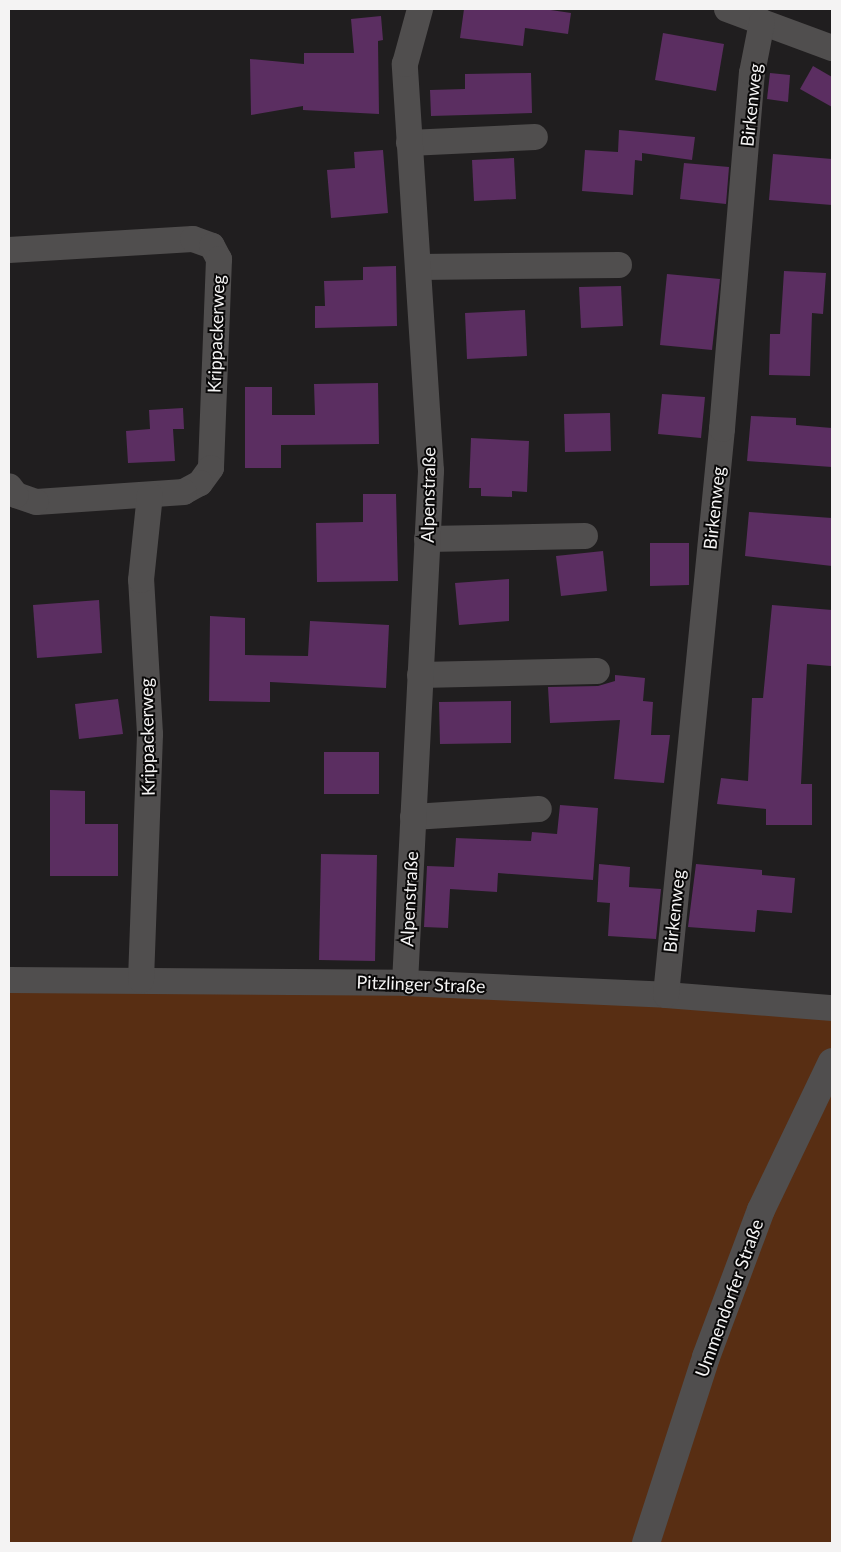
<!DOCTYPE html>
<html>
<head>
<meta charset="utf-8">
<style>
  body { margin:0 }
  #map { position:relative; width:841px; height:1552px; overflow:hidden; background:#201e1f; font-family:Lato,sans-serif }
  div>[style] { position:absolute }
  .green>* { inset:0; background:#582e13 }
  .building>* { inset:0; background:#5b2e61 }
  .minor>* { height:26px; margin:-13px; padding:0 13px; transform-origin:13px; border-radius:13px; background:#504e4e }
  .tertiary>* { height:28px; margin:-14px; padding:0 14px; transform-origin:14px; border-radius:14px; background:#504e4e }
  span { translate:-50% -50%; white-space:nowrap; text-align:center; line-height:1.15; -webkit-text-stroke:4px #090808; paint-order:stroke }
  .street-label { font-size:18px; color:#f4f3f3 }
  .frame { position:absolute; inset:0; border:10px solid #f4f3f3; pointer-events:none }
</style>
</head>
<body>
<div id="map">
  <div class="green">
    <i style="clip-path:polygon(9px 992px,404px 992px,832px 1015px,832px 1543px,9px 1543px)"></i>
  </div>
  <div class="building">
    <i style="clip-path:polygon(464px 9px,544px 9px,571px 13px,568px 34px,525px 28px,523px 46px,460px 38px)"></i>
    <i style="clip-path:polygon(381px 16px,383px 40px,378px 41px,379px 114px,303px 110px,303px 106px,251px 115px,250px 59px,304px 64px,304px 53px,354px 53px,351px 19px)"></i>
    <i style="clip-path:polygon(663px 33px,724px 44px,716px 91px,655px 80px)"></i>
    <i style="clip-path:polygon(813px 66px,832px 77px,832px 107px,800px 89px)"></i>
    <i style="clip-path:polygon(531px 73px,532px 113px,431px 116px,430px 90px,465px 89px,465px 74px)"></i>
    <i style="clip-path:polygon(770px 73px,790px 75px,788px 102px,767px 99px)"></i>
    <i style="clip-path:polygon(619px 130px,695px 137px,692px 160px,642px 153px,642px 161px,635px 160px,633px 195px,582px 191px,585px 150px,618px 152px)"></i>
    <i style="clip-path:polygon(383px 150px,388px 213px,331px 218px,327px 170px,355px 168px,354px 152px)"></i>
    <i style="clip-path:polygon(773px 154px,832px 159px,832px 205px,769px 200px)"></i>
    <i style="clip-path:polygon(514px 158px,516px 199px,474px 201px,472px 160px)"></i>
    <i style="clip-path:polygon(684px 163px,729px 167px,726px 204px,680px 199px)"></i>
    <i style="clip-path:polygon(396px 266px,397px 326px,315px 328px,315px 306px,325px 306px,324px 281px,363px 280px,363px 267px)"></i>
    <i style="clip-path:polygon(784px 271px,826px 273px,823px 314px,812px 313px,810px 376px,769px 375px,770px 334px,780px 334px)"></i>
    <i style="clip-path:polygon(667px 274px,720px 279px,712px 350px,660px 345px)"></i>
    <i style="clip-path:polygon(621px 286px,623px 326px,581px 328px,579px 287px)"></i>
    <i style="clip-path:polygon(525px 310px,527px 356px,467px 359px,465px 313px)"></i>
    <i style="clip-path:polygon(378px 383px,379px 444px,281px 445px,281px 468px,245px 468px,245px 387px,272px 387px,272px 415px,315px 415px,314px 384px)"></i>
    <i style="clip-path:polygon(662px 394px,705px 397px,701px 438px,658px 434px)"></i>
    <i style="clip-path:polygon(183px 408px,184px 429px,173px 429px,175px 461px,128px 463px,126px 431px,150px 429px,149px 410px)"></i>
    <i style="clip-path:polygon(610px 413px,611px 451px,565px 452px,564px 414px)"></i>
    <i style="clip-path:polygon(751px 416px,796px 418px,796px 425px,832px 428px,832px 467px,747px 461px)"></i>
    <i style="clip-path:polygon(471px 438px,529px 441px,527px 492px,512px 491px,512px 497px,481px 496px,481px 488px,469px 488px)"></i>
    <i style="clip-path:polygon(363px 494px,396px 494px,398px 581px,317px 582px,316px 523px,363px 522px)"></i>
    <i style="clip-path:polygon(749px 512px,832px 518px,832px 566px,745px 556px)"></i>
    <i style="clip-path:polygon(650px 543px,689px 543px,689px 585px,650px 586px)"></i>
    <i style="clip-path:polygon(603px 551px,607px 591px,561px 596px,556px 556px)"></i>
    <i style="clip-path:polygon(509px 579px,509px 621px,459px 625px,455px 583px)"></i>
    <i style="clip-path:polygon(99px 600px,102px 653px,37px 658px,33px 605px)"></i>
    <i style="clip-path:polygon(772px 605px,832px 610px,831px 666px,807px 664px,801px 784px,812px 784px,812px 825px,766px 825px,766px 809px,717px 804px,721px 778px,748px 781px,752px 698px,763px 698px)"></i>
    <i style="clip-path:polygon(210px 616px,245px 618px,245px 655px,308px 656px,310px 621px,389px 625px,386px 688px,270px 682px,270px 702px,209px 701px)"></i>
    <i style="clip-path:polygon(615px 675px,645px 678px,643px 701px,653px 702px,651px 735px,670px 735px,664px 783px,614px 779px,620px 720px,550px 723px,548px 687px,598px 686px,615px 681px)"></i>
    <i style="clip-path:polygon(118px 699px,123px 734px,79px 739px,75px 704px)"></i>
    <i style="clip-path:polygon(511px 701px,511px 743px,440px 744px,439px 702px)"></i>
    <i style="clip-path:polygon(324px 752px,379px 752px,379px 794px,324px 794px)"></i>
    <i style="clip-path:polygon(50px 790px,85px 791px,85px 824px,118px 824px,118px 876px,50px 876px)"></i>
    <i style="clip-path:polygon(560px 805px,598px 808px,593px 880px,498px 873px,497px 892px,450px 889px,448px 928px,424px 927px,427px 866px,454px 867px,456px 838px,531px 841px,532px 832px,557px 834px)"></i>
    <i style="clip-path:polygon(321px 854px,377px 855px,375px 961px,319px 960px)"></i>
    <i style="clip-path:polygon(599px 864px,630px 867px,629px 887px,661px 889px,656px 939px,608px 936px,610px 903px,597px 902px)"></i>
    <i style="clip-path:polygon(696px 864px,762px 870px,762px 875px,795px 878px,792px 913px,757px 910px,755px 932px,688px 927px)"></i>
  </div>
  <div class="minor">
    <i style="left:727px;top:9px;width:112px;rotate:20.4deg"></i>
    <i style="left:409px;top:143px;width:126px;rotate:-2.7deg"></i>
    <i style="left:9px;top:250px;width:184px;rotate:-3.4deg"></i>
    <i style="left:193px;top:239px;width:20px;rotate:20deg"></i>
    <i style="left:212px;top:246px;width:15px;rotate:62deg"></i>
    <i style="left:219px;top:259px;width:209px;rotate:92.2deg"></i>
    <i style="left:211px;top:468px;width:19px;rotate:126deg"></i>
    <i style="left:200px;top:483px;width:18px;rotate:151deg"></i>
    <i style="left:184px;top:492px;width:148px;rotate:176.1deg"></i>
    <i style="left:36px;top:502px;width:21px;rotate:-161deg"></i>
    <i style="left:16px;top:495px;width:11px;rotate:-128deg"></i>
    <i style="left:418px;top:267px;width:201px;rotate:-0.6deg"></i>
    <i style="left:427px;top:539px;width:158px;rotate:-1.1deg"></i>
    <i style="left:420px;top:675px;width:177px;rotate:-1.3deg"></i>
    <i style="left:413px;top:817px;width:126px;rotate:-3.6deg"></i>
    <i style="left:9px;top:980px;width:396px;rotate:0.4deg"></i>
    <i style="left:405px;top:983px;width:261px;rotate:2.6deg"></i>
    <i style="left:666px;top:995px;width:167px;rotate:4.5deg"></i>
    <i style="left:141px;top:980px;width:246px;rotate:-87.9deg"></i>
    <i style="left:150px;top:734px;width:154px;rotate:-93.3deg"></i>
    <i style="left:141px;top:580px;width:85px;rotate:-84deg"></i>
    <i style="left:405px;top:983px;width:513px;rotate:-87.09deg"></i>
    <i style="left:431px;top:471px;width:408px;rotate:-93.7deg"></i>
    <i style="left:405px;top:64px;width:57px;rotate:-74.7deg"></i>
    <i style="left:666px;top:995px;width:569px;rotate:-84.35deg"></i>
    <i style="left:722px;top:429px;width:357px;rotate:-85.2deg"></i>
    <i style="left:752px;top:73px;width:52px;rotate:-78.9deg"></i>
  </div>
  <div class="tertiary">
    <i style="left:646px;top:1543px;width:195px;rotate:-72.1deg"></i>
    <i style="left:706px;top:1357px;width:157px;rotate:-69.5deg"></i>
    <i style="left:761px;top:1210px;width:164px;rotate:-64.4deg"></i>
  </div>
  <div class="street-label">
    <span style="left:751px;top:105px;rotate:-84deg">Birkenweg</span>
    <span style="left:216px;top:334px;rotate:-88deg">Krippackerweg</span>
    <span style="left:428px;top:495px;rotate:-89deg">Alpenstraße</span>
    <span style="left:714px;top:508px;rotate:-84deg">Birkenweg</span>
    <span style="left:147px;top:737px;rotate:-91deg">Krippackerweg</span>
    <span style="left:409px;top:899px;rotate:-87deg">Alpenstraße</span>
    <span style="left:674px;top:911px;rotate:-84deg">Birkenweg</span>
    <span style="left:421px;top:984px;rotate:2deg">Pitzlinger Straße</span>
    <span style="left:729px;top:1298px;rotate:-70deg">Ummendorfer Straße</span>
  </div>
  <div class="frame"></div>
</div>
</body>
</html>
